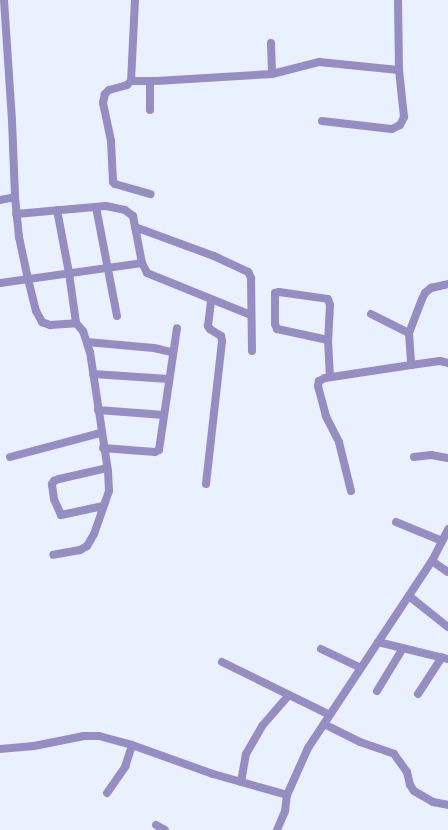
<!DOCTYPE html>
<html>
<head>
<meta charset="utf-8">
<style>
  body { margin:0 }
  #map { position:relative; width:448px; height:830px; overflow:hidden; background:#e9f0fe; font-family:"Roboto Condensed",sans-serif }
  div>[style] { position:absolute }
  .street>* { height:8px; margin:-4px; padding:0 4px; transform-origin:4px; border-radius:4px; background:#968ec2 }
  span { translate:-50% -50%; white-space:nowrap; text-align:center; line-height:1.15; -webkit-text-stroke:3.5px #e9f0fe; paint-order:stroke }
</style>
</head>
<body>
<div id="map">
  <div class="street">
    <i style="left:4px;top:0;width:121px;rotate:86.2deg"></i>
    <i style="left:12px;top:121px;width:76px;rotate:87.7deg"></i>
    <i style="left:15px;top:197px;width:40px;rotate:84.3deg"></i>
    <i style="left:19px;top:237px;width:39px;rotate:78deg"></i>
    <i style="left:27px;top:275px;width:37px;rotate:76deg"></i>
    <i style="left:36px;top:311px;width:13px;rotate:61deg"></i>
    <i style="left:42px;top:322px;width:9px;rotate:21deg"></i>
    <i style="left:50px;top:325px;width:26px;rotate:-4deg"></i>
    <i style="left:76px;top:323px;width:11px;rotate:49deg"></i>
    <i style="left:83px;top:331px;width:22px;rotate:72deg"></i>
    <i style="left:90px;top:352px;width:120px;rotate:81.4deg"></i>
    <i style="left:108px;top:471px;width:20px;rotate:87deg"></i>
    <i style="left:109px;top:491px;width:46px;rotate:109.2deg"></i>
    <i style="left:94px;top:534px;width:14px;rotate:120deg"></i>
    <i style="left:87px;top:546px;width:8px;rotate:150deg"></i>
    <i style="left:80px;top:550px;width:27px;rotate:170deg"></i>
    <i style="left:135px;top:0;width:81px;rotate:92.8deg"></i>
    <i style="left:131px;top:81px;width:25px"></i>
    <i style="left:156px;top:81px;width:116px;rotate:-3.5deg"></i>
    <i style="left:272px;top:74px;width:49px;rotate:-14.3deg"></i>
    <i style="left:319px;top:62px;width:80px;rotate:5.7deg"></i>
    <i style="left:399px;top:70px;width:70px;rotate:-90.8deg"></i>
    <i style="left:271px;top:43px;width:31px;rotate:88deg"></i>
    <i style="left:131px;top:81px;width:6px;rotate:135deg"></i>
    <i style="left:127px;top:85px;width:19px;rotate:164deg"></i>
    <i style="left:109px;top:90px;width:6px;rotate:135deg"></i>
    <i style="left:105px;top:94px;width:9px;rotate:103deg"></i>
    <i style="left:103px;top:103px;width:39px;rotate:78deg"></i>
    <i style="left:111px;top:141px;width:41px;rotate:87.2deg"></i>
    <i style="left:113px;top:182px;width:3px;rotate:45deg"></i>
    <i style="left:115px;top:184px;width:37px;rotate:16deg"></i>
    <i style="left:150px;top:81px;width:29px;rotate:90deg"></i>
    <i style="left:322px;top:121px;width:70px;rotate:6.5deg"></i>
    <i style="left:392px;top:129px;width:9px;rotate:-27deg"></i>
    <i style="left:400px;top:125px;width:9px;rotate:-63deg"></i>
    <i style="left:404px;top:117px;width:47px;rotate:-96.1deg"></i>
    <i style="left:0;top:200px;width:15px;rotate:-11deg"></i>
    <i style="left:96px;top:207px;width:111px;rotate:79.1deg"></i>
    <i style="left:57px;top:210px;width:64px;rotate:79.2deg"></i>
    <i style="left:69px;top:273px;width:50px;rotate:82deg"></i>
    <i style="left:16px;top:214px;width:90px;rotate:-5.1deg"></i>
    <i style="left:106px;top:206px;width:19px;rotate:12deg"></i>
    <i style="left:125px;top:210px;width:10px;rotate:37deg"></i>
    <i style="left:133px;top:216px;width:48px;rotate:79.2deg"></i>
    <i style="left:142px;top:263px;width:11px;rotate:63deg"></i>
    <i style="left:147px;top:273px;width:112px;rotate:22deg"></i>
    <i style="left:135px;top:227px;width:84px;rotate:20.2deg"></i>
    <i style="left:214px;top:256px;width:38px;rotate:25deg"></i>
    <i style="left:248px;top:272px;width:7px;rotate:63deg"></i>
    <i style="left:251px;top:278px;width:73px;rotate:89.2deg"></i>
    <i style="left:0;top:283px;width:143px;rotate:-8deg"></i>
    <i style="left:371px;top:314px;width:42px;rotate:26.6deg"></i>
    <i style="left:409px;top:333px;width:32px;rotate:86deg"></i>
    <i style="left:411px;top:365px;width:29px;rotate:-8deg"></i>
    <i style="left:440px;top:361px;width:8px;rotate:14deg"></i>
    <i style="left:409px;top:333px;width:36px;rotate:-69deg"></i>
    <i style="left:422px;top:299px;width:7px;rotate:-63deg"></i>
    <i style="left:425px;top:293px;width:8px;rotate:-40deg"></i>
    <i style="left:431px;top:288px;width:17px;rotate:-13deg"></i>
    <i style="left:328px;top:340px;width:52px;rotate:-167.8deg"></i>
    <i style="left:277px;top:329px;width:5px;rotate:-112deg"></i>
    <i style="left:275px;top:324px;width:31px;rotate:-90deg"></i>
    <i style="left:275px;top:293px;width:4px;rotate:-14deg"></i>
    <i style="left:279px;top:292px;width:49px;rotate:8.1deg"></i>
    <i style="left:328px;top:299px;width:6px;rotate:72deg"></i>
    <i style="left:330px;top:305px;width:35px;rotate:93deg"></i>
    <i style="left:328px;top:340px;width:37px;rotate:87deg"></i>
    <i style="left:87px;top:342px;width:67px;rotate:5.1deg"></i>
    <i style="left:154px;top:348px;width:18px;rotate:13deg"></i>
    <i style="left:93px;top:374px;width:76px;rotate:3.8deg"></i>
    <i style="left:98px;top:410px;width:66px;rotate:4.3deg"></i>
    <i style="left:103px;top:448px;width:52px;rotate:4.4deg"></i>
    <i style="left:155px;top:452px;width:4px;rotate:-27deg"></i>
    <i style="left:159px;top:450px;width:123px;rotate:-81.6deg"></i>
    <i style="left:10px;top:457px;width:94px;rotate:-14.8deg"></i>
    <i style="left:414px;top:457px;width:17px;rotate:-7deg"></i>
    <i style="left:431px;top:455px;width:17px;rotate:10deg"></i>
    <i style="left:206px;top:484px;width:144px;rotate:-83.6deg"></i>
    <i style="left:222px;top:341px;width:5px;rotate:-101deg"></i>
    <i style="left:221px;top:336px;width:13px;rotate:-148deg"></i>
    <i style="left:210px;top:329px;width:4px;rotate:-124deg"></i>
    <i style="left:208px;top:326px;width:26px;rotate:-83deg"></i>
    <i style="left:351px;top:491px;width:50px;rotate:-103.8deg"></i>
    <i style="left:339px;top:442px;width:29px;rotate:-117deg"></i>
    <i style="left:326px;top:416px;width:31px;rotate:-105deg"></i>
    <i style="left:318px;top:386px;width:5px;rotate:-79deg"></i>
    <i style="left:319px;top:381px;width:7px;rotate:-27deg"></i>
    <i style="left:325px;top:378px;width:87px;rotate:-8.6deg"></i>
    <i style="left:103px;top:506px;width:43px;rotate:167.9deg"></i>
    <i style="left:61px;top:515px;width:17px;rotate:-114deg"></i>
    <i style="left:54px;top:499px;width:15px;rotate:-98deg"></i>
    <i style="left:52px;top:484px;width:4px;rotate:-56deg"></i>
    <i style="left:54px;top:481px;width:5px;rotate:-22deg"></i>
    <i style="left:59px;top:479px;width:49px;rotate:-12.9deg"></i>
    <i style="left:396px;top:522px;width:50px;rotate:22.4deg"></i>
    <i style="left:432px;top:561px;width:19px;rotate:35deg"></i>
    <i style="left:409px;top:596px;width:50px;rotate:38.5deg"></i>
    <i style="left:378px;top:642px;width:72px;rotate:13.7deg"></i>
    <i style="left:321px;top:649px;width:44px;rotate:25.4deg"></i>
    <i style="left:222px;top:662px;width:120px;rotate:26.1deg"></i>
    <i style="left:377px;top:691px;width:50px;rotate:-58.8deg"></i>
    <i style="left:418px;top:694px;width:44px;rotate:-57deg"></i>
    <i style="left:324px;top:724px;width:40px;rotate:26.6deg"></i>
    <i style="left:360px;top:742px;width:36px;rotate:19deg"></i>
    <i style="left:394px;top:754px;width:22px;rotate:54deg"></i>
    <i style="left:407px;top:772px;width:13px;rotate:77deg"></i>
    <i style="left:410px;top:785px;width:7px;rotate:56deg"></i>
    <i style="left:414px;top:791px;width:22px;rotate:30deg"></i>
    <i style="left:433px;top:802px;width:15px;rotate:11deg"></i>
    <i style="left:0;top:749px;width:34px;rotate:-5deg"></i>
    <i style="left:34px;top:746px;width:51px;rotate:-11.3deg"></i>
    <i style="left:84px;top:736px;width:15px"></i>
    <i style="left:99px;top:736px;width:34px;rotate:15deg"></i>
    <i style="left:132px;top:745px;width:86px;rotate:19.7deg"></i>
    <i style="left:213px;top:774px;width:77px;rotate:15.8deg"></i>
    <i style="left:241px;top:782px;width:28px;rotate:-80deg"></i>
    <i style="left:246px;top:754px;width:32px;rotate:-60deg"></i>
    <i style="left:262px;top:726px;width:40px;rotate:-49deg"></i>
    <i style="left:107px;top:793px;width:32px;rotate:-55deg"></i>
    <i style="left:125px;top:767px;width:23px;rotate:-72deg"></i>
    <i style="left:156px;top:825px;width:10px;rotate:29deg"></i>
    <i style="left:277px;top:830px;width:21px;rotate:-67deg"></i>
    <i style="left:285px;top:811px;width:16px;rotate:-83deg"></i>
    <i style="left:287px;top:795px;width:51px;rotate:-65.9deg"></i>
    <i style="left:308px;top:748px;width:224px;rotate:-56.5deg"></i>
    <i style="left:432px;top:561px;width:36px;rotate:-63deg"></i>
  </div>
</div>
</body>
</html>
